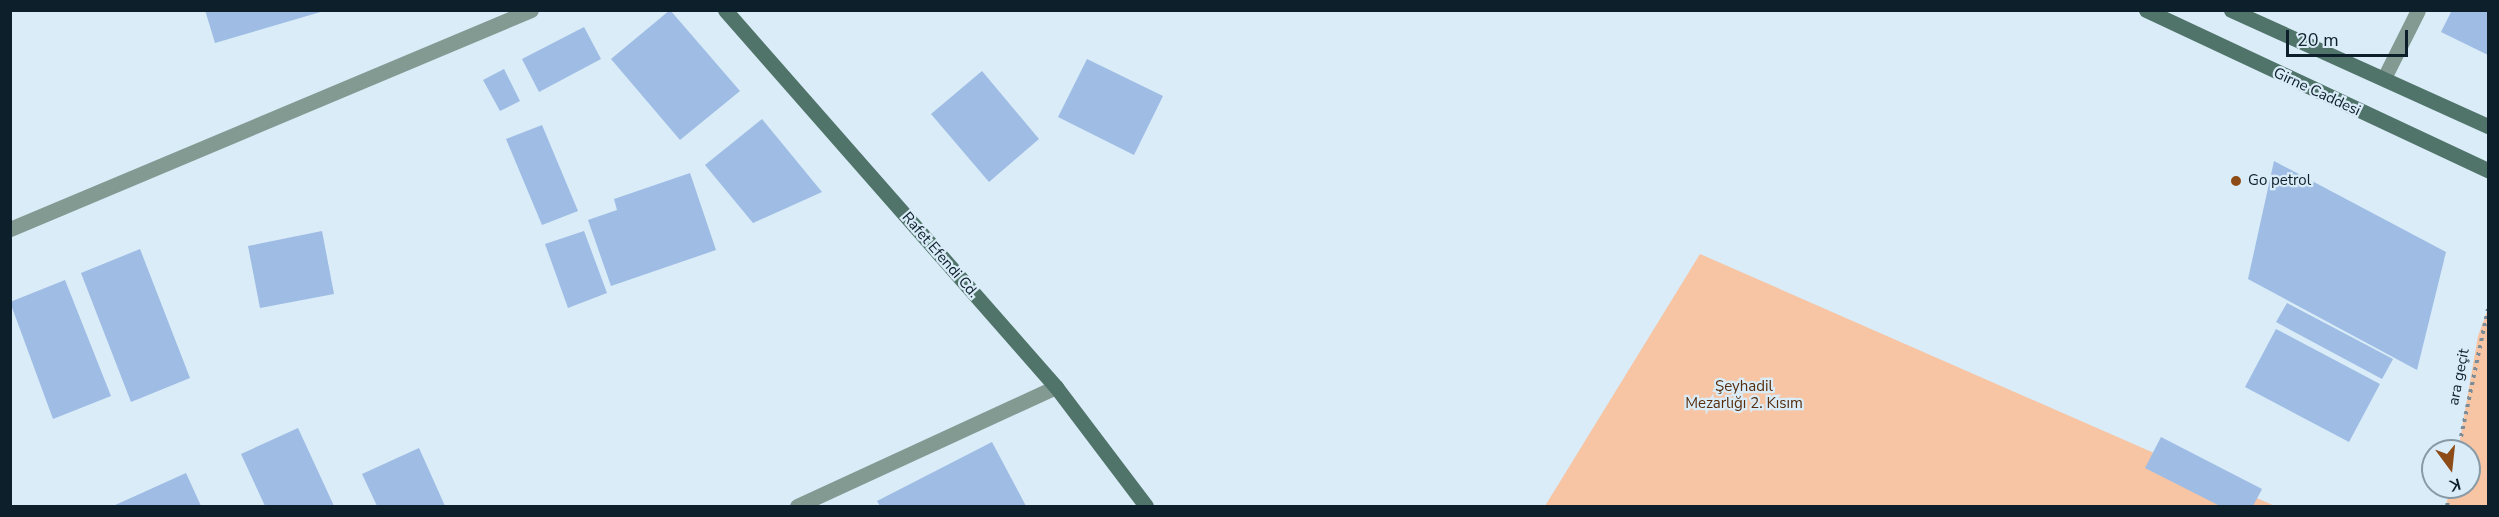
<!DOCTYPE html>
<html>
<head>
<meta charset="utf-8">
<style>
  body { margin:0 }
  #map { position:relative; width:2499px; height:517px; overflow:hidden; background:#d9ecf8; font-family:"Nunito Sans",sans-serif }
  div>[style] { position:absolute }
  .green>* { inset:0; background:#f7c5a4 }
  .building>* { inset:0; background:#9ebce4 }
  .path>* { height:4px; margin-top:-2px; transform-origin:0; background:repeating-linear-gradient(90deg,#798c98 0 3px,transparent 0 7.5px) }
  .minor>* { height:15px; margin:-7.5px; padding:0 7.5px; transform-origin:7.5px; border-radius:7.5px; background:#829a92 }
  .secondary>* { height:15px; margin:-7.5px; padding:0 7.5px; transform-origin:7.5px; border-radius:7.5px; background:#507469 }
  .dots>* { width:16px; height:16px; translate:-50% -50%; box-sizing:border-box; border:3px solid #d9ecf8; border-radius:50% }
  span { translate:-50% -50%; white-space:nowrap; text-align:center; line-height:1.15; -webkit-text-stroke:4.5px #d9ecf8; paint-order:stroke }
  .street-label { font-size:15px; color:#0c1f2a }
  .poi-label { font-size:15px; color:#0c1f2a }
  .left { translate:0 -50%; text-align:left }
  .park-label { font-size:15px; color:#572d0c }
  .frame { position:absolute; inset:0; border:12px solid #0c1f2a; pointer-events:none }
  .north { position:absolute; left:2421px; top:439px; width:60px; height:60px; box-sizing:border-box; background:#d9ecf8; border:2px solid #879aa6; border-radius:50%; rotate:165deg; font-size:16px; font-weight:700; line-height:24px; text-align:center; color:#0c1f2a }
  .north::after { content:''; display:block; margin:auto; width:21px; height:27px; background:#8d4c17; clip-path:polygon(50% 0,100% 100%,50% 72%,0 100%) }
  .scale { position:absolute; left:2286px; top:30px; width:122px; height:27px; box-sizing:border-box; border:3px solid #0c1f2a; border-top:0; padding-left:8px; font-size:18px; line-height:21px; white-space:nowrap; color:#0c1f2a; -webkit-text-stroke:4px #d9ecf8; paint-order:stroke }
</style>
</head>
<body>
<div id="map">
  <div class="green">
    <i style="clip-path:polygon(1700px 254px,2275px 506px,1545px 506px)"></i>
    <i style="clip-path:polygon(2488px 309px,2488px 506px,2446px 506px,2450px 487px,2469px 487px,2469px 451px,2458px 451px,2478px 336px)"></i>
  </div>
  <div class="building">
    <i style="clip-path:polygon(205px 10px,324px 10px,324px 11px,215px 43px)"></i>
    <i style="clip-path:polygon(670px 10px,740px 91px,680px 140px,611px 59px)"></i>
    <i style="clip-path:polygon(2452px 10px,2488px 10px,2488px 55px,2441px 32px)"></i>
    <i style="clip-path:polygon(584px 27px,601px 59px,539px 92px,522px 59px)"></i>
    <i style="clip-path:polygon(1087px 59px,1163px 96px,1134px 155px,1058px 117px)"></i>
    <i style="clip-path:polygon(504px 69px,520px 101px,500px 111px,483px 80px)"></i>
    <i style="clip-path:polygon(982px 71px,1039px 139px,989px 182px,931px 114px)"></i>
    <i style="clip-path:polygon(762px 119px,822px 192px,753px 223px,705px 165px)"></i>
    <i style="clip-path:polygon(542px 125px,578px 211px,542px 225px,506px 139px)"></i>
    <i style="clip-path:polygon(2274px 161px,2446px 252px,2417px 370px,2248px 279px)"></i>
    <i style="clip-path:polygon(690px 173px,716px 250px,611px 286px,588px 220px,617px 210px,614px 199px)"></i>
    <i style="clip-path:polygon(322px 231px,334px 294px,260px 308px,248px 246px)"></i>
    <i style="clip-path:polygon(584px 231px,607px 293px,568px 308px,545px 244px)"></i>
    <i style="clip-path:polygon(140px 249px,190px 378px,131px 402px,81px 273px)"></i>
    <i style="clip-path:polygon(65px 280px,111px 396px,53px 419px,10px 302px)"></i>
    <i style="clip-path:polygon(2287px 303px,2393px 359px,2382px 379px,2276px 322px)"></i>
    <i style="clip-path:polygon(2276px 329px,2380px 384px,2349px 442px,2245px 387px)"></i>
    <i style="clip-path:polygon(298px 428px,334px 506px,265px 506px,241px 454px)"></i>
    <i style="clip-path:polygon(2161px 437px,2262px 489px,2253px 506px,2220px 506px,2145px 468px)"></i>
    <i style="clip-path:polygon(992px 442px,1026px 506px,880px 506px,877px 501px)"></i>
    <i style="clip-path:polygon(419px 448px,445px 506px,377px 506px,362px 474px)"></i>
    <i style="clip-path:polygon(186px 473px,201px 506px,113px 506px)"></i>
  </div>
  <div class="path">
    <i style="left:2458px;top:451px;width:145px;rotate:-78.1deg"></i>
    <i style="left:2447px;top:506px;width:19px;rotate:-78deg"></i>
  </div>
  <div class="minor">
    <i style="left:2384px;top:78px;width:76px;rotate:-63.4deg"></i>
    <i style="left:10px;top:229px;width:565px;rotate:-22.8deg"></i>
    <i style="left:797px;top:506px;width:285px;rotate:-24.7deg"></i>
  </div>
  <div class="secondary">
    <i style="left:725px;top:10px;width:502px;rotate:48.72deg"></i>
    <i style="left:1056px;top:387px;width:149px;rotate:52.9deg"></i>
    <i style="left:2146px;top:10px;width:378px;rotate:25.1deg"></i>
    <i style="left:2231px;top:10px;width:282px;rotate:24.3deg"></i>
  </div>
  <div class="dots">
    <i style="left:2236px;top:181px;background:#8d4c17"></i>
  </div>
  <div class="street-label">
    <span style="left:2317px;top:92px;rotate:25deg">Girne Caddesi</span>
    <span style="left:940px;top:255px;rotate:49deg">Rafet Efendi Cd.</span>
    <span style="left:2459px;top:377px;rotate:-79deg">ara geçit</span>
  </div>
  <div class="poi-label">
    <span class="left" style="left:2248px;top:181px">Go petrol</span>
  </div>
  <div class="park-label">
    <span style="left:1744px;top:395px">Şeyhadil<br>Mezarlığı 2. Kısım</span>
  </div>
  <div class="frame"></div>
  <div class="north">K</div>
  <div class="scale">20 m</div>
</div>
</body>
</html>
